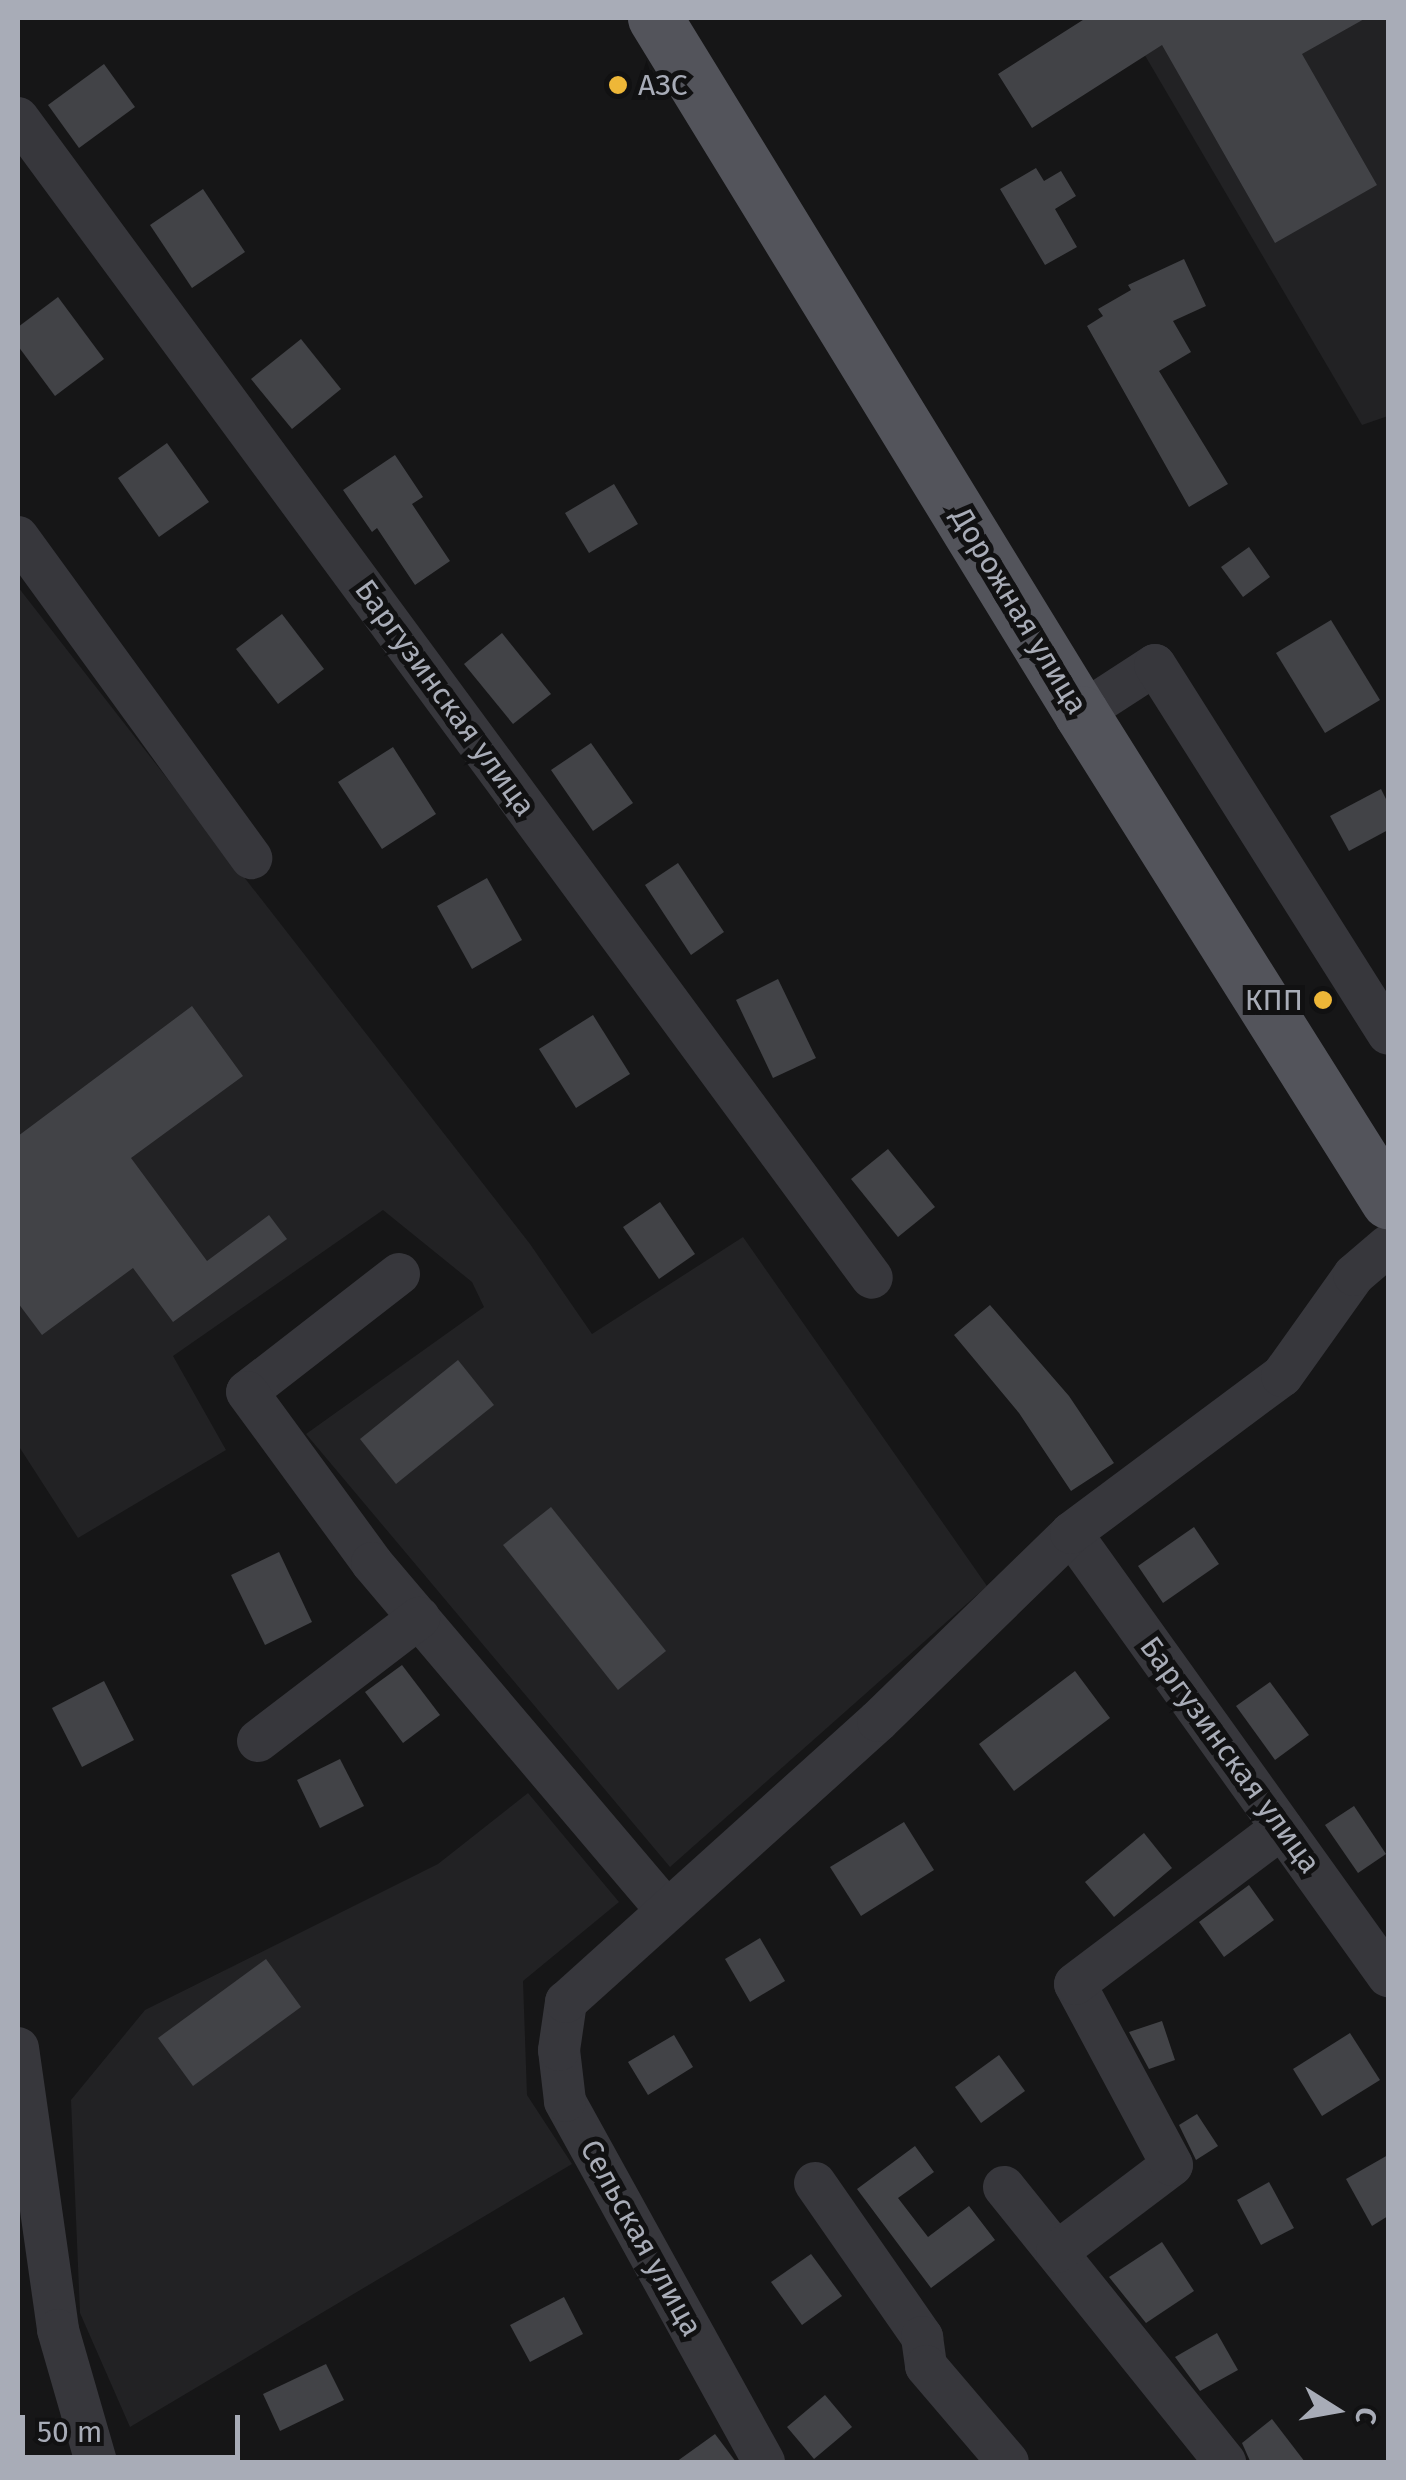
<!DOCTYPE html>
<html>
<head>
<meta charset="utf-8">
<style>
  body { margin:0 }
  #map { position:relative; width:1406px; height:2480px; overflow:hidden; background:#161617; font-family:"Fira Sans",sans-serif }
  div>[style] { position:absolute }
  .built>* { inset:0; background:#222224 }
  .building>* { inset:0; background:#424347 }
  .minor>* { height:42px; margin:-21px; padding:0 21px; transform-origin:21px; border-radius:21px; background:#37373c }
  .major>* { height:55px; margin:-27.5px; padding:0 27.5px; transform-origin:27.5px; border-radius:27.5px; background:#53545b }
  .dots>* { width:28px; height:28px; translate:-50% -50%; box-sizing:border-box; border:5px solid #111112; border-radius:50% }
  span { translate:-50% -50%; white-space:nowrap; text-align:center; line-height:1.15; -webkit-text-stroke:10px #111112; paint-order:stroke }
  .poi-label { font-size:30px; color:#a8acb7 }
  .left { translate:0 -50%; text-align:left }
  .right { translate:-100% -50%; text-align:right }
  .street-label { font-size:30px; color:#a8acb7 }
  .frame { position:absolute; inset:0; border:20px solid #a8acb7; pointer-events:none }
  .north { position:absolute; left:1286px; top:2360px; width:100px; height:100px; -webkit-text-stroke:8px #111112; paint-order:stroke; rotate:101deg; font-size:28px; font-weight:700; line-height:40px; text-align:center; color:#a8acb7 }
  .north::after { content:''; display:block; margin:auto; width:35px; height:45px; background:#a8acb7; clip-path:polygon(50% 0,100% 100%,50% 72%,0 100%) }
  .scale { position:absolute; left:20px; top:2415px; width:220px; height:45px; box-sizing:border-box; border:5px solid #a8acb7; border-top:0; padding-left:12px; font-size:30px; line-height:35px; white-space:nowrap; color:#a8acb7; -webkit-text-stroke:8px #111112; paint-order:stroke }
</style>
</head>
<body>
<div id="map">
  <div class="built">
    <i style="clip-path:polygon(1123px 18px,1388px 18px,1388px 416px,1362px 425px)"></i>
    <i style="clip-path:polygon(18px 587px,530px 1244px,592px 1334px,743px 1237px,987px 1586px,670px 1867px,306px 1434px,484px 1307px,472px 1282px,383px 1210px,173px 1356px,226px 1450px,78px 1538px,18px 1445px)"></i>
    <i style="clip-path:polygon(528px 1793px,619px 1902px,523px 1981px,527px 2095px,572px 2164px,130px 2427px,80px 2313px,71px 2100px,145px 2010px,438px 1864px)"></i>
  </div>
  <div class="building">
    <i style="clip-path:polygon(1086px 18px,1366px 18px,1302px 54px,1377px 185px,1275px 243px,1162px 45px,1032px 128px,998px 74px)"></i>
    <i style="clip-path:polygon(104px 64px,135px 107px,79px 148px,48px 105px)"></i>
    <i style="clip-path:polygon(1036px 168px,1044px 181px,1061px 171px,1076px 196px,1055px 209px,1077px 247px,1045px 265px,1000px 189px)"></i>
    <i style="clip-path:polygon(203px 189px,245px 252px,192px 288px,150px 225px)"></i>
    <i style="clip-path:polygon(1184px 259px,1206px 306px,1173px 321px,1191px 352px,1159px 371px,1228px 484px,1189px 507px,1087px 326px,1103px 316px,1098px 309px,1131px 290px,1128px 285px)"></i>
    <i style="clip-path:polygon(58px 297px,104px 359px,55px 396px,18px 346px,18px 327px)"></i>
    <i style="clip-path:polygon(301px 339px,341px 389px,292px 429px,251px 379px)"></i>
    <i style="clip-path:polygon(167px 443px,209px 502px,159px 537px,118px 478px)"></i>
    <i style="clip-path:polygon(395px 455px,423px 497px,412px 504px,450px 561px,415px 585px,377px 528px,372px 532px,343px 490px)"></i>
    <i style="clip-path:polygon(614px 484px,638px 524px,589px 553px,565px 513px)"></i>
    <i style="clip-path:polygon(1249px 547px,1270px 577px,1243px 597px,1221px 567px)"></i>
    <i style="clip-path:polygon(282px 614px,324px 669px,278px 704px,236px 649px)"></i>
    <i style="clip-path:polygon(1331px 620px,1380px 700px,1325px 733px,1276px 653px)"></i>
    <i style="clip-path:polygon(502px 633px,551px 694px,513px 724px,464px 664px)"></i>
    <i style="clip-path:polygon(591px 743px,633px 803px,593px 831px,551px 770px)"></i>
    <i style="clip-path:polygon(393px 747px,436px 814px,382px 849px,338px 782px)"></i>
    <i style="clip-path:polygon(1381px 789px,1388px 803px,1388px 830px,1349px 851px,1330px 816px)"></i>
    <i style="clip-path:polygon(678px 863px,724px 932px,691px 955px,645px 885px)"></i>
    <i style="clip-path:polygon(487px 878px,522px 940px,472px 969px,437px 906px)"></i>
    <i style="clip-path:polygon(778px 979px,816px 1058px,773px 1078px,736px 1000px)"></i>
    <i style="clip-path:polygon(192px 1006px,243px 1076px,131px 1158px,207px 1261px,269px 1215px,287px 1239px,173px 1322px,133px 1268px,42px 1335px,18px 1303px,18px 1136px)"></i>
    <i style="clip-path:polygon(593px 1015px,630px 1074px,576px 1108px,539px 1049px)"></i>
    <i style="clip-path:polygon(888px 1149px,935px 1207px,898px 1237px,851px 1179px)"></i>
    <i style="clip-path:polygon(660px 1202px,695px 1254px,659px 1279px,623px 1227px)"></i>
    <i style="clip-path:polygon(990px 1305px,1069px 1396px,1114px 1463px,1071px 1491px,1019px 1413px,954px 1335px)"></i>
    <i style="clip-path:polygon(458px 1360px,494px 1405px,396px 1484px,360px 1439px)"></i>
    <i style="clip-path:polygon(551px 1507px,666px 1651px,618px 1690px,503px 1545px)"></i>
    <i style="clip-path:polygon(1194px 1527px,1219px 1564px,1163px 1603px,1138px 1566px)"></i>
    <i style="clip-path:polygon(279px 1552px,312px 1622px,265px 1645px,231px 1575px)"></i>
    <i style="clip-path:polygon(402px 1665px,440px 1715px,403px 1743px,365px 1692px)"></i>
    <i style="clip-path:polygon(1075px 1671px,1110px 1718px,1014px 1791px,979px 1744px)"></i>
    <i style="clip-path:polygon(104px 1681px,134px 1740px,82px 1767px,52px 1708px)"></i>
    <i style="clip-path:polygon(1270px 1682px,1309px 1735px,1275px 1760px,1236px 1706px)"></i>
    <i style="clip-path:polygon(340px 1759px,364px 1806px,320px 1828px,297px 1780px)"></i>
    <i style="clip-path:polygon(1354px 1806px,1386px 1854px,1358px 1873px,1325px 1825px)"></i>
    <i style="clip-path:polygon(904px 1822px,934px 1870px,861px 1916px,830px 1867px)"></i>
    <i style="clip-path:polygon(1144px 1833px,1172px 1868px,1114px 1917px,1085px 1882px)"></i>
    <i style="clip-path:polygon(1249px 1885px,1274px 1920px,1224px 1957px,1199px 1922px)"></i>
    <i style="clip-path:polygon(760px 1938px,785px 1981px,750px 2002px,725px 1959px)"></i>
    <i style="clip-path:polygon(266px 1959px,301px 2007px,193px 2086px,158px 2038px)"></i>
    <i style="clip-path:polygon(1162px 2021px,1175px 2060px,1149px 2069px,1129px 2032px)"></i>
    <i style="clip-path:polygon(1350px 2033px,1380px 2080px,1322px 2116px,1293px 2069px)"></i>
    <i style="clip-path:polygon(674px 2035px,693px 2067px,648px 2095px,628px 2062px)"></i>
    <i style="clip-path:polygon(999px 2055px,1025px 2091px,981px 2123px,955px 2087px)"></i>
    <i style="clip-path:polygon(1197px 2114px,1218px 2146px,1196px 2160px,1179px 2125px)"></i>
    <i style="clip-path:polygon(915px 2146px,934px 2172px,898px 2198px,928px 2237px,969px 2206px,995px 2240px,931px 2288px,857px 2189px)"></i>
    <i style="clip-path:polygon(1388px 2155px,1388px 2216px,1372px 2226px,1346px 2179px)"></i>
    <i style="clip-path:polygon(1269px 2182px,1294px 2228px,1261px 2245px,1237px 2200px)"></i>
    <i style="clip-path:polygon(1162px 2242px,1194px 2291px,1146px 2323px,1109px 2277px)"></i>
    <i style="clip-path:polygon(811px 2254px,842px 2296px,802px 2325px,771px 2282px)"></i>
    <i style="clip-path:polygon(564px 2297px,583px 2334px,530px 2362px,510px 2325px)"></i>
    <i style="clip-path:polygon(1217px 2333px,1238px 2370px,1200px 2391px,1175px 2357px)"></i>
    <i style="clip-path:polygon(326px 2364px,344px 2400px,280px 2431px,263px 2394px)"></i>
    <i style="clip-path:polygon(825px 2395px,852px 2427px,814px 2459px,787px 2427px)"></i>
    <i style="clip-path:polygon(1272px 2419px,1305px 2462px,1250px 2461px,1242px 2443px)"></i>
    <i style="clip-path:polygon(715px 2434px,736px 2462px,676px 2462px)"></i>
  </div>
  <div class="minor">
    <i style="left:18px;top:118px;width:1440px;rotate:53.64deg"></i>
    <i style="left:18px;top:537px;width:397px;rotate:54deg"></i>
    <i style="left:1081px;top:713px;width:88px;rotate:-33deg"></i>
    <i style="left:1155px;top:665px;width:436px;rotate:57.7deg"></i>
    <i style="left:399px;top:1274px;width:192px;rotate:142.2deg"></i>
    <i style="left:247px;top:1392px;width:212px;rotate:53.8deg"></i>
    <i style="left:372px;top:1563px;width:456px;rotate:49.7deg"></i>
    <i style="left:1071px;top:1533px;width:545px;rotate:54.41deg"></i>
    <i style="left:258px;top:1741px;width:203px;rotate:-37.4deg"></i>
    <i style="left:18px;top:2048px;width:285px;rotate:81.9deg"></i>
    <i style="left:58px;top:2330px;width:137px;rotate:73.9deg"></i>
    <i style="left:815px;top:2183px;width:188px;rotate:55.2deg"></i>
    <i style="left:922px;top:2337px;width:29px;rotate:82deg"></i>
    <i style="left:926px;top:2366px;width:126px;rotate:49.5deg"></i>
    <i style="left:1004px;top:2187px;width:353px;rotate:51.2deg"></i>
    <i style="left:1057px;top:2252px;width:144px;rotate:-37.1deg"></i>
    <i style="left:1172px;top:2165px;width:205px;rotate:-118.2deg"></i>
    <i style="left:1075px;top:1984px;width:259px;rotate:-37deg"></i>
    <i style="left:764px;top:2462px;width:412px;rotate:-118.9deg"></i>
    <i style="left:565px;top:2101px;width:51px;rotate:-96.7deg"></i>
    <i style="left:559px;top:2050px;width:49px;rotate:-81.7deg"></i>
    <i style="left:566px;top:2002px;width:420px;rotate:-42deg"></i>
    <i style="left:878px;top:1721px;width:269px;rotate:-44.2deg"></i>
    <i style="left:1071px;top:1533px;width:263px;rotate:-36.7deg"></i>
    <i style="left:1282px;top:1376px;width:124px;rotate:-54.5deg"></i>
    <i style="left:1354px;top:1275px;width:45px;rotate:-40.5deg"></i>
  </div>
  <div class="major">
    <i style="left:655px;top:18px;width:815px;rotate:58.49deg"></i>
    <i style="left:1081px;top:713px;width:577px;rotate:57.83deg"></i>
  </div>
  <div class="dots">
    <i style="left:618px;top:85px;background:#eeb738"></i>
    <i style="left:1323px;top:1000px;background:#eeb738"></i>
  </div>
  <div class="poi-label">
    <span class="left" style="left:638px;top:85px">АЗС</span>
    <span class="right" style="left:1303px;top:1000px">КПП</span>
  </div>
  <div class="street-label">
    <span style="left:1019px;top:611px;rotate:59deg">Дорожная улица</span>
    <span style="left:445px;top:698px;rotate:54deg">Баргузинская улица</span>
    <span style="left:1230px;top:1755px;rotate:54deg">Баргузинская улица</span>
    <span style="left:641px;top:2238px;rotate:61deg">Сельская улица</span>
  </div>
  <div class="frame"></div>
  <div class="north">С</div>
  <div class="scale">50 m</div>
</div>
</body>
</html>
